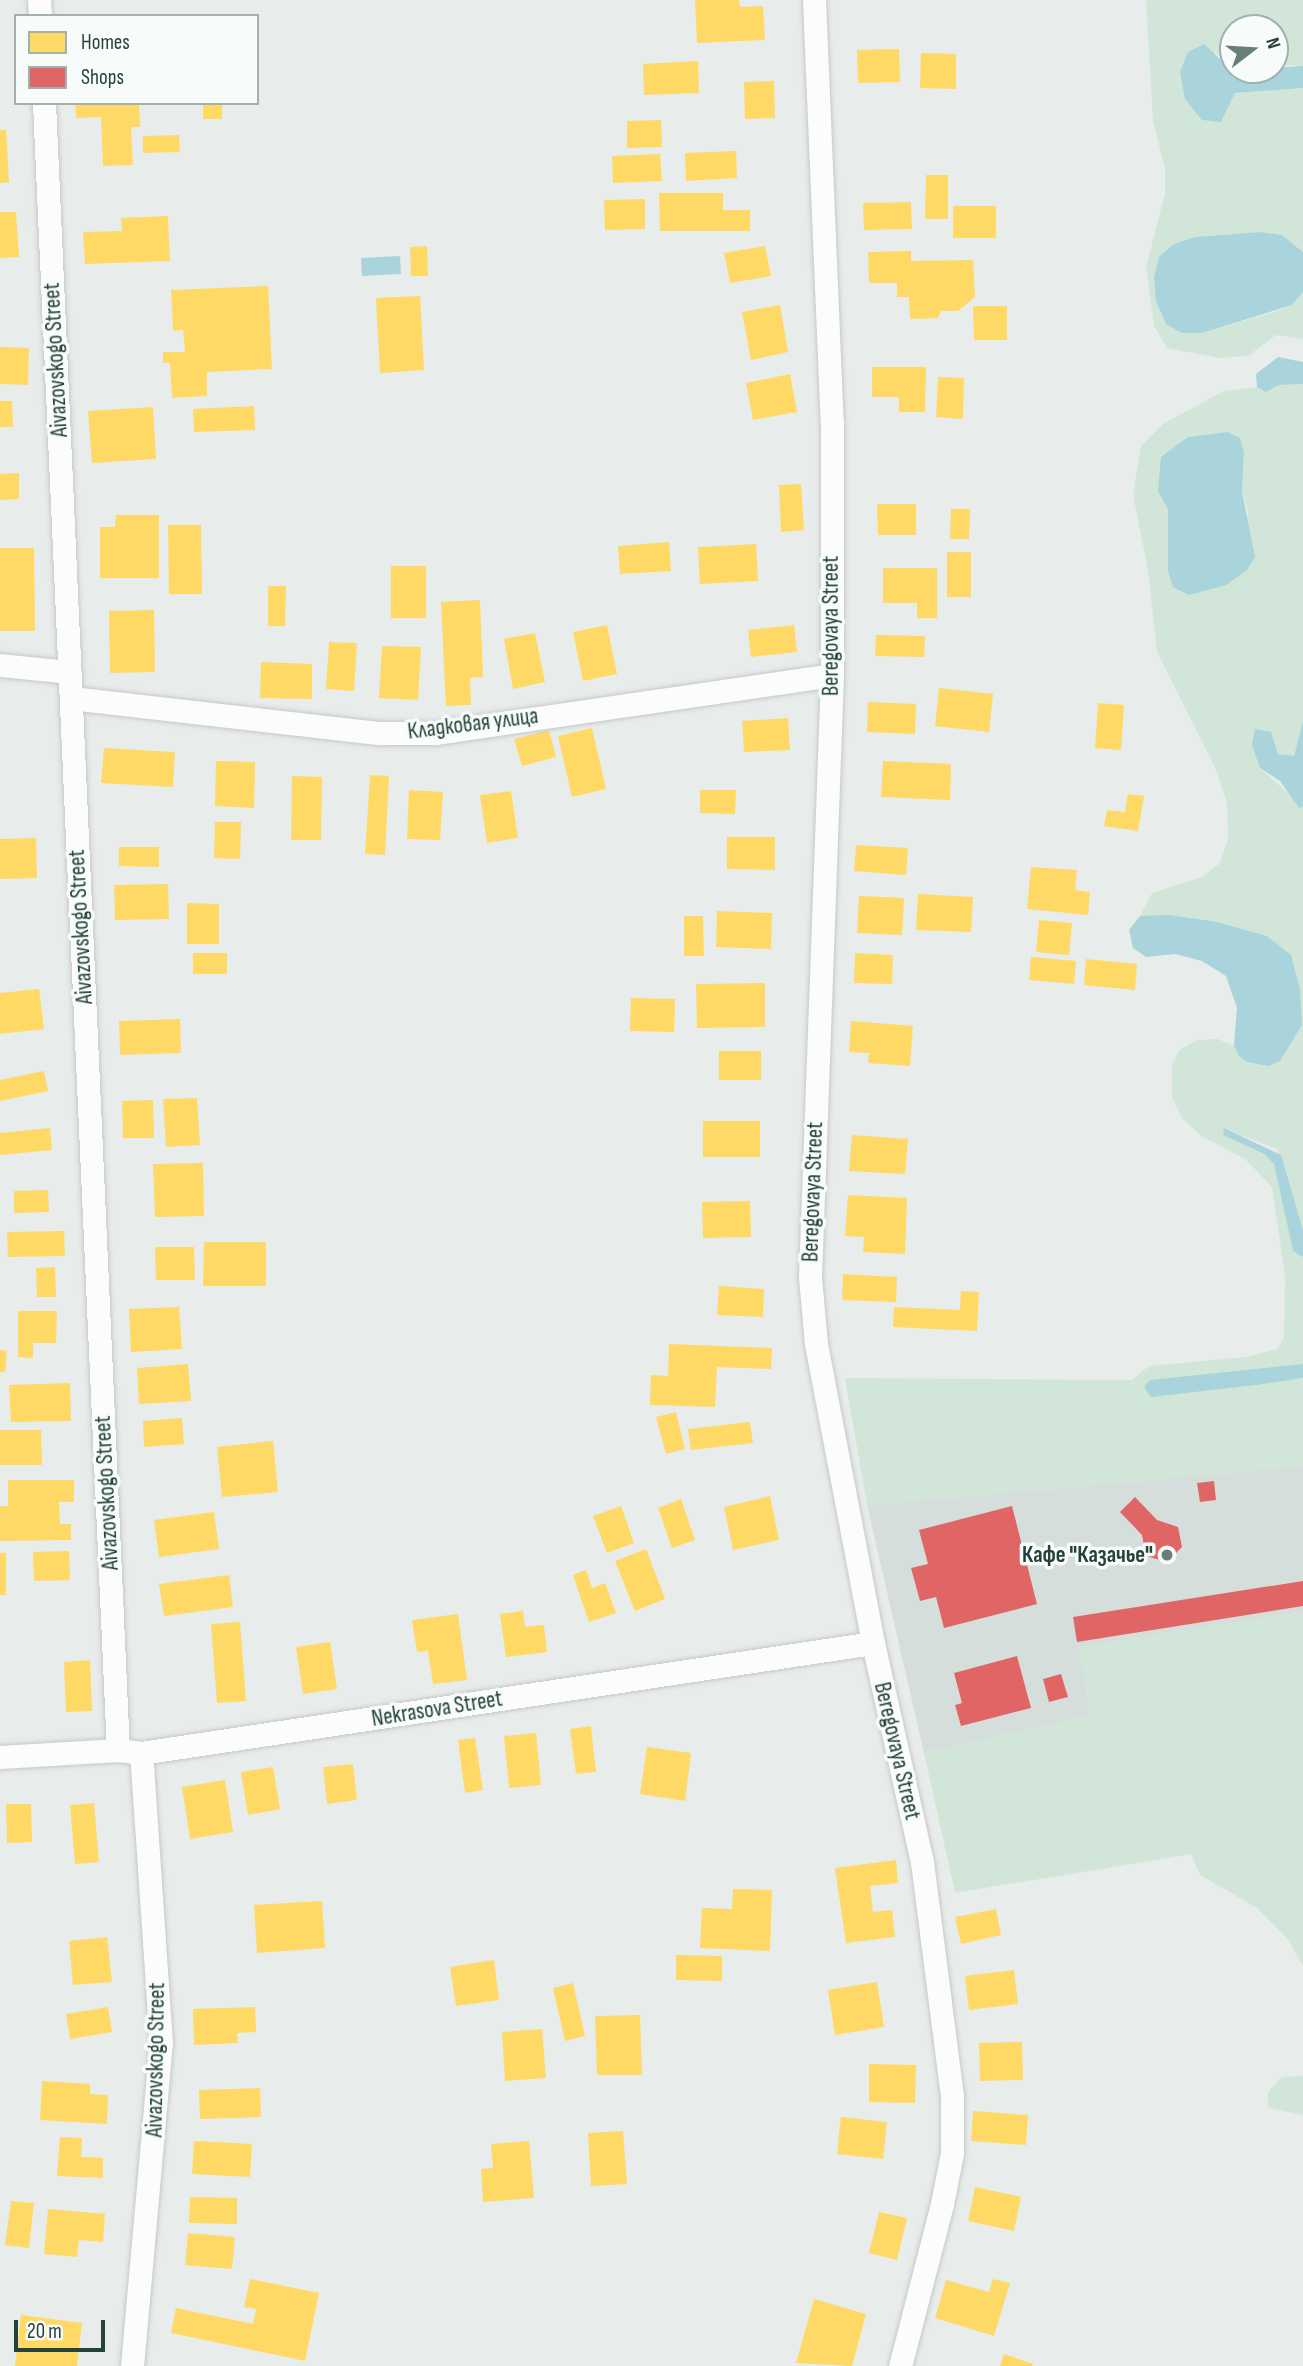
<!DOCTYPE html>
<html>
<head>
<meta charset="utf-8">
<style>
  body { margin:0 }
  #map { position:relative; width:1303px; height:2366px; overflow:hidden; background:#e8edeb; font-family:"Sofia Sans Condensed",sans-serif }
  div>[style] { position:absolute }
  .built>* { inset:0; background:#d6dedb }
  .green>* { inset:0; background:#d1e6d8 }
  .water>* { inset:0; background:#a9d4db }
  .homes>* { inset:0; background:#ffd966 }
  .shops>* { inset:0; background:#e06666 }
  .roads { filter:drop-shadow(0 0 2px #c5cac8) drop-shadow(0 0 2px #c5cac8) }
  .minor>* { height:23px; margin:-11.5px; padding:0 11.5px; transform-origin:11.5px; border-radius:11.5px; background:#fcfcfc }
  .dots>* { width:19px; height:19px; translate:-50% -50%; box-sizing:border-box; border:4px solid #f7fbf9; border-radius:50% }
  span { translate:-50% -50%; white-space:nowrap; text-align:center; line-height:1.15; -webkit-text-stroke:7px #f7fbf9; paint-order:stroke }
  .street-label { font-size:23px; color:#24423a }
  .poi-label { font-size:23px; color:#24423a; font-weight:700 }
  .right { translate:-100% -50%; text-align:right }
  .legend { position:absolute; left:14px; top:14px; width:245px; height:91px; box-sizing:border-box; background:#f7fbf9; border:2px solid #a3b1ad; margin:0; padding:9px 12px; list-style:none; font-size:21px; color:#24423a }
  .legend li { display:flex; align-items:center; gap:14px; height:35px }
  .legend b { width:35px; border:2px solid #a3b1ad }
  .north { position:absolute; left:1219px; top:14px; width:70px; height:70px; box-sizing:border-box; background:#f7fbf9; border:2px solid #a3b1ad; border-radius:50%; rotate:73deg; font-size:19px; font-weight:700; line-height:28px; text-align:center; color:#24423a }
  .north::after { content:''; display:block; margin:auto; width:24px; height:32px; background:#697e78; clip-path:polygon(50% 0,100% 100%,50% 72%,0 100%) }
  .scale { position:absolute; left:14px; top:2320px; width:91px; height:32px; box-sizing:border-box; border:4px solid #24423a; border-top:0; padding-left:9px; font-size:21px; line-height:24px; white-space:nowrap; color:#24423a; -webkit-text-stroke:5px #f7fbf9; paint-order:stroke }
</style>
</head>
<body>
<div id="map">
  <div class="built">
    <i style="clip-path:polygon(1303px 1466px,1303px 1612px,1080px 1647px,1091px 1716px,924px 1753px,867px 1505px)"></i>
  </div>
  <div class="green">
    <i style="clip-path:polygon(1146px 0,1303px 0,1303px 66px,1275px 65px,1275px 28px,1233px 28px,1233px 63px,1223px 62px,1215px 50px,1221px 122px,1234px 93px,1303px 88px,1303px 252px,1282px 235px,1260px 232px,1195px 237px,1156px 301px,1166px 323px,1182px 333px,1202px 333px,1274px 312px,1292px 305px,1303px 292px,1303px 339px,1276px 335px,1248px 356px,1219px 358px,1167px 348px,1154px 326px,1146px 267px,1165px 194px,1165px 169px,1153px 121px)"></i>
    <i style="clip-path:polygon(evenodd,1303px 384px,1303px 721px,1294px 756px,1278px 754px,1260px 768px,1303px 807px,1303px 1230px,1277px 1149px,1224px 1129px,1223px 1135px,1264px 1154px,1274px 1164px,1293px 1250px,1303px 1257px,1303px 1364px,1214px 1376px,1167px 1395px,1303px 1378px,1303px 1466px,867px 1505px,845px 1378px,1132px 1380px,1149px 1366px,1246px 1357px,1277px 1349px,1284px 1338px,1285px 1276px,1272px 1187px,1245px 1159px,1201px 1136px,1182px 1118px,1172px 1097px,1172px 1066px,1179px 1050px,1197px 1040px,1218px 1039px,1234px 1046px,1238px 1056px,1267px 936px,1217px 922px,1140px 916px,1152px 893px,1202px 877px,1219px 864px,1228px 840px,1227px 802px,1214px 765px,1157px 652px,1148px 571px,1133px 495px,1141px 446px,1163px 424px,1224px 391px,1257px 387px,1266px 392px,1279px 385px,1303px 384px,1208px 436px,1244px 452px,1242px 491px,1249px 515px,1168px 571px,1168px 509px,1188px 437px,1208px 436px)"></i>
    <i style="clip-path:polygon(1303px 1612px,1303px 1966px,1287px 1938px,1257px 1908px,1200px 1875px,1191px 1854px,955px 1893px,924px 1753px,1091px 1716px,1079px 1647px)"></i>
    <i style="clip-path:polygon(1303px 2076px,1303px 2115px,1268px 2108px,1268px 2092px,1282px 2077px)"></i>
  </div>
  <div class="water">
    <i style="clip-path:polygon(1204px 44px,1223px 62px,1233px 63px,1233px 70px,1303px 66px,1303px 88px,1235px 93px,1221px 122px,1202px 120px,1185px 99px,1180px 72px,1188px 52px)"></i>
    <i style="clip-path:polygon(1260px 232px,1282px 235px,1303px 252px,1303px 292px,1292px 305px,1202px 333px,1182px 333px,1166px 324px,1156px 301px,1154px 277px,1159px 257px,1174px 244px,1195px 237px)"></i>
    <i style="clip-path:polygon(400px 256px,401px 274px,362px 276px,361px 258px)"></i>
    <i style="clip-path:polygon(1278px 357px,1303px 362px,1303px 384px,1279px 385px,1266px 392px,1257px 387px,1256px 374px)"></i>
    <i style="clip-path:polygon(1228px 432px,1240px 438px,1244px 452px,1242px 491px,1255px 557px,1247px 570px,1226px 585px,1189px 595px,1173px 587px,1168px 571px,1168px 509px,1158px 491px,1161px 457px,1188px 437px)"></i>
    <i style="clip-path:polygon(1303px 721px,1303px 807px,1299px 808px,1280px 781px,1260px 768px,1252px 745px,1255px 729px,1271px 732px,1278px 754px,1294px 756px)"></i>
    <i style="clip-path:polygon(1170px 915px,1217px 922px,1267px 936px,1291px 955px,1300px 989px,1302px 1025px,1280px 1061px,1269px 1066px,1247px 1062px,1238px 1055px,1234px 1046px,1237px 1008px,1226px 976px,1202px 961px,1175px 954px,1146px 957px,1133px 948px,1129px 930px,1140px 916px)"></i>
    <i style="clip-path:polygon(1224px 1128px,1281px 1155px,1303px 1230px,1303px 1257px,1293px 1251px,1274px 1164px,1264px 1154px,1223px 1135px)"></i>
    <i style="clip-path:polygon(1303px 1364px,1303px 1378px,1256px 1385px,1151px 1397px,1144px 1387px,1150px 1380px)"></i>
  </div>
  <div class="homes">
    <i style="clip-path:polygon(695px 0,739px 0,740px 7px,763px 6px,765px 40px,697px 43px)"></i>
    <i style="clip-path:polygon(899px 49px,900px 82px,858px 83px,857px 50px)"></i>
    <i style="clip-path:polygon(921px 53px,956px 54px,956px 89px,920px 88px)"></i>
    <i style="clip-path:polygon(698px 61px,699px 93px,644px 95px,643px 64px)"></i>
    <i style="clip-path:polygon(774px 81px,775px 118px,745px 119px,744px 82px)"></i>
    <i style="clip-path:polygon(75px 103px,139px 103px,140px 127px,131px 127px,133px 165px,103px 166px,101px 117px,76px 118px)"></i>
    <i style="clip-path:polygon(203px 103px,222px 103px,222px 119px,203px 119px)"></i>
    <i style="clip-path:polygon(661px 120px,662px 147px,627px 148px,627px 121px)"></i>
    <i style="clip-path:polygon(0 130px,6px 130px,9px 182px,0 183px)"></i>
    <i style="clip-path:polygon(179px 135px,180px 152px,143px 153px,143px 136px)"></i>
    <i style="clip-path:polygon(736px 151px,737px 178px,686px 181px,685px 153px)"></i>
    <i style="clip-path:polygon(660px 154px,662px 181px,613px 183px,612px 156px)"></i>
    <i style="clip-path:polygon(926px 175px,948px 175px,948px 219px,925px 219px)"></i>
    <i style="clip-path:polygon(659px 193px,723px 193px,723px 210px,750px 210px,750px 231px,660px 231px)"></i>
    <i style="clip-path:polygon(645px 199px,645px 229px,605px 230px,604px 200px)"></i>
    <i style="clip-path:polygon(911px 202px,912px 229px,864px 230px,863px 203px)"></i>
    <i style="clip-path:polygon(953px 206px,996px 206px,996px 238px,953px 238px)"></i>
    <i style="clip-path:polygon(0 212px,16px 212px,19px 257px,0 258px)"></i>
    <i style="clip-path:polygon(168px 216px,170px 261px,85px 264px,83px 232px,122px 231px,121px 218px)"></i>
    <i style="clip-path:polygon(427px 246px,428px 276px,411px 276px,410px 247px)"></i>
    <i style="clip-path:polygon(765px 246px,771px 276px,730px 283px,724px 253px)"></i>
    <i style="clip-path:polygon(911px 251px,911px 261px,973px 260px,975px 297px,958px 311px,941px 311px,938px 318px,910px 319px,909px 297px,897px 297px,897px 283px,869px 283px,868px 252px)"></i>
    <i style="clip-path:polygon(268px 286px,272px 369px,207px 372px,207px 396px,172px 398px,170px 363px,163px 363px,163px 352px,185px 352px,183px 330px,173px 331px,171px 290px)"></i>
    <i style="clip-path:polygon(420px 296px,424px 370px,380px 373px,376px 298px)"></i>
    <i style="clip-path:polygon(780px 305px,788px 352px,751px 360px,742px 312px)"></i>
    <i style="clip-path:polygon(973px 306px,1007px 306px,1007px 340px,974px 340px)"></i>
    <i style="clip-path:polygon(0 347px,29px 348px,28px 385px,0 384px)"></i>
    <i style="clip-path:polygon(872px 367px,926px 367px,925px 412px,899px 412px,899px 397px,872px 397px)"></i>
    <i style="clip-path:polygon(790px 374px,797px 412px,753px 420px,746px 383px)"></i>
    <i style="clip-path:polygon(938px 377px,964px 378px,963px 419px,936px 417px)"></i>
    <i style="clip-path:polygon(0 401px,12px 401px,13px 427px,0 427px)"></i>
    <i style="clip-path:polygon(254px 406px,255px 430px,194px 432px,193px 409px)"></i>
    <i style="clip-path:polygon(153px 407px,156px 459px,92px 463px,88px 411px)"></i>
    <i style="clip-path:polygon(19px 473px,19px 499px,0 500px,0 474px)"></i>
    <i style="clip-path:polygon(801px 484px,804px 530px,781px 532px,779px 485px)"></i>
    <i style="clip-path:polygon(877px 504px,916px 504px,916px 535px,878px 535px)"></i>
    <i style="clip-path:polygon(951px 509px,970px 509px,969px 539px,950px 539px)"></i>
    <i style="clip-path:polygon(116px 515px,159px 515px,159px 578px,100px 578px,100px 527px,115px 527px)"></i>
    <i style="clip-path:polygon(168px 525px,201px 525px,202px 594px,169px 594px)"></i>
    <i style="clip-path:polygon(669px 542px,671px 571px,620px 574px,618px 546px)"></i>
    <i style="clip-path:polygon(756px 544px,758px 581px,700px 584px,698px 547px)"></i>
    <i style="clip-path:polygon(0 548px,34px 548px,35px 631px,0 631px)"></i>
    <i style="clip-path:polygon(947px 552px,971px 552px,971px 597px,947px 597px)"></i>
    <i style="clip-path:polygon(391px 566px,426px 566px,426px 618px,391px 618px)"></i>
    <i style="clip-path:polygon(883px 568px,937px 568px,937px 618px,917px 618px,917px 603px,883px 603px)"></i>
    <i style="clip-path:polygon(268px 586px,286px 586px,285px 626px,268px 626px)"></i>
    <i style="clip-path:polygon(480px 600px,483px 677px,470px 678px,471px 705px,446px 706px,441px 602px)"></i>
    <i style="clip-path:polygon(154px 610px,155px 672px,110px 673px,109px 611px)"></i>
    <i style="clip-path:polygon(607px 625px,617px 674px,583px 681px,573px 632px)"></i>
    <i style="clip-path:polygon(794px 625px,797px 652px,751px 657px,748px 630px)"></i>
    <i style="clip-path:polygon(535px 633px,545px 682px,513px 689px,504px 639px)"></i>
    <i style="clip-path:polygon(876px 635px,925px 636px,924px 657px,875px 656px)"></i>
    <i style="clip-path:polygon(329px 642px,357px 643px,354px 691px,326px 689px)"></i>
    <i style="clip-path:polygon(382px 646px,421px 647px,418px 700px,379px 698px)"></i>
    <i style="clip-path:polygon(261px 662px,312px 664px,312px 699px,260px 698px)"></i>
    <i style="clip-path:polygon(939px 688px,993px 694px,989px 732px,935px 726px)"></i>
    <i style="clip-path:polygon(868px 702px,916px 704px,915px 734px,867px 732px)"></i>
    <i style="clip-path:polygon(1098px 703px,1124px 705px,1121px 750px,1095px 748px)"></i>
    <i style="clip-path:polygon(788px 718px,790px 750px,744px 752px,742px 721px)"></i>
    <i style="clip-path:polygon(592px 728px,606px 789px,572px 797px,558px 736px)"></i>
    <i style="clip-path:polygon(549px 730px,556px 757px,522px 766px,514px 739px)"></i>
    <i style="clip-path:polygon(104px 748px,175px 752px,173px 787px,101px 783px)"></i>
    <i style="clip-path:polygon(216px 761px,255px 762px,254px 808px,215px 806px)"></i>
    <i style="clip-path:polygon(883px 761px,951px 764px,950px 800px,881px 797px)"></i>
    <i style="clip-path:polygon(370px 775px,389px 776px,385px 855px,365px 854px)"></i>
    <i style="clip-path:polygon(292px 776px,322px 777px,321px 840px,291px 840px)"></i>
    <i style="clip-path:polygon(409px 790px,443px 792px,440px 840px,407px 839px)"></i>
    <i style="clip-path:polygon(700px 790px,736px 790px,735px 814px,700px 813px)"></i>
    <i style="clip-path:polygon(511px 791px,518px 838px,487px 843px,480px 795px)"></i>
    <i style="clip-path:polygon(1128px 794px,1144px 796px,1138px 831px,1104px 826px,1107px 810px,1125px 812px)"></i>
    <i style="clip-path:polygon(215px 822px,241px 822px,240px 859px,214px 858px)"></i>
    <i style="clip-path:polygon(727px 837px,775px 837px,775px 870px,727px 869px)"></i>
    <i style="clip-path:polygon(36px 838px,37px 878px,0 879px,0 839px)"></i>
    <i style="clip-path:polygon(856px 845px,908px 848px,906px 875px,854px 871px)"></i>
    <i style="clip-path:polygon(119px 847px,159px 847px,159px 867px,119px 866px)"></i>
    <i style="clip-path:polygon(1031px 867px,1077px 870px,1075px 890px,1090px 892px,1088px 915px,1027px 909px)"></i>
    <i style="clip-path:polygon(168px 884px,169px 919px,115px 920px,114px 885px)"></i>
    <i style="clip-path:polygon(918px 894px,973px 897px,971px 932px,916px 930px)"></i>
    <i style="clip-path:polygon(859px 896px,904px 898px,902px 935px,857px 933px)"></i>
    <i style="clip-path:polygon(187px 903px,219px 904px,219px 944px,187px 944px)"></i>
    <i style="clip-path:polygon(717px 911px,772px 913px,771px 949px,716px 947px)"></i>
    <i style="clip-path:polygon(684px 916px,703px 916px,704px 956px,684px 956px)"></i>
    <i style="clip-path:polygon(1039px 920px,1072px 923px,1069px 955px,1036px 952px)"></i>
    <i style="clip-path:polygon(193px 953px,227px 953px,227px 974px,193px 974px)"></i>
    <i style="clip-path:polygon(855px 953px,893px 955px,892px 984px,854px 983px)"></i>
    <i style="clip-path:polygon(1031px 957px,1076px 961px,1074px 984px,1029px 980px)"></i>
    <i style="clip-path:polygon(1086px 959px,1137px 964px,1135px 990px,1084px 985px)"></i>
    <i style="clip-path:polygon(765px 983px,765px 1027px,697px 1028px,696px 984px)"></i>
    <i style="clip-path:polygon(39px 989px,44px 1029px,0 1034px,0 993px)"></i>
    <i style="clip-path:polygon(631px 998px,675px 999px,674px 1032px,630px 1031px)"></i>
    <i style="clip-path:polygon(180px 1019px,181px 1053px,120px 1055px,119px 1021px)"></i>
    <i style="clip-path:polygon(851px 1021px,913px 1026px,910px 1066px,868px 1063px,869px 1053px,849px 1052px)"></i>
    <i style="clip-path:polygon(719px 1051px,761px 1051px,761px 1080px,719px 1080px)"></i>
    <i style="clip-path:polygon(44px 1071px,48px 1091px,0 1101px,0 1080px)"></i>
    <i style="clip-path:polygon(197px 1098px,200px 1145px,166px 1147px,163px 1099px)"></i>
    <i style="clip-path:polygon(153px 1100px,154px 1138px,123px 1138px,122px 1101px)"></i>
    <i style="clip-path:polygon(703px 1121px,760px 1121px,760px 1157px,703px 1157px)"></i>
    <i style="clip-path:polygon(50px 1128px,52px 1150px,0 1155px,0 1133px)"></i>
    <i style="clip-path:polygon(852px 1135px,908px 1139px,905px 1174px,849px 1171px)"></i>
    <i style="clip-path:polygon(203px 1163px,204px 1216px,155px 1217px,153px 1164px)"></i>
    <i style="clip-path:polygon(48px 1190px,49px 1212px,14px 1213px,14px 1191px)"></i>
    <i style="clip-path:polygon(848px 1195px,907px 1198px,905px 1254px,863px 1252px,864px 1237px,845px 1236px)"></i>
    <i style="clip-path:polygon(750px 1201px,751px 1237px,703px 1238px,702px 1202px)"></i>
    <i style="clip-path:polygon(64px 1231px,65px 1256px,8px 1257px,7px 1232px)"></i>
    <i style="clip-path:polygon(204px 1242px,266px 1242px,266px 1286px,203px 1286px)"></i>
    <i style="clip-path:polygon(155px 1247px,194px 1247px,195px 1280px,156px 1280px)"></i>
    <i style="clip-path:polygon(55px 1267px,56px 1297px,37px 1297px,36px 1268px)"></i>
    <i style="clip-path:polygon(843px 1274px,897px 1277px,896px 1302px,842px 1300px)"></i>
    <i style="clip-path:polygon(719px 1286px,764px 1289px,763px 1317px,717px 1315px)"></i>
    <i style="clip-path:polygon(961px 1291px,979px 1292px,977px 1331px,893px 1327px,894px 1307px,960px 1310px)"></i>
    <i style="clip-path:polygon(179px 1307px,182px 1349px,131px 1352px,129px 1309px)"></i>
    <i style="clip-path:polygon(18px 1311px,57px 1311px,56px 1343px,33px 1343px,33px 1358px,18px 1357px)"></i>
    <i style="clip-path:polygon(669px 1344px,772px 1348px,771px 1369px,717px 1367px,715px 1407px,650px 1405px,651px 1375px,668px 1376px)"></i>
    <i style="clip-path:polygon(0 1350px,7px 1351px,5px 1372px,0 1372px)"></i>
    <i style="clip-path:polygon(188px 1364px,191px 1401px,139px 1404px,137px 1368px)"></i>
    <i style="clip-path:polygon(70px 1383px,71px 1421px,11px 1422px,9px 1385px)"></i>
    <i style="clip-path:polygon(676px 1412px,685px 1449px,666px 1454px,656px 1417px)"></i>
    <i style="clip-path:polygon(182px 1418px,184px 1444px,144px 1447px,143px 1421px)"></i>
    <i style="clip-path:polygon(750px 1422px,753px 1443px,691px 1450px,688px 1429px)"></i>
    <i style="clip-path:polygon(0 1430px,41px 1430px,42px 1465px,0 1465px)"></i>
    <i style="clip-path:polygon(273px 1441px,278px 1492px,222px 1497px,217px 1447px)"></i>
    <i style="clip-path:polygon(8px 1480px,74px 1480px,74px 1502px,59px 1502px,60px 1524px,71px 1524px,71px 1540px,0 1541px,0 1506px,8px 1506px)"></i>
    <i style="clip-path:polygon(770px 1496px,779px 1540px,733px 1550px,724px 1507px)"></i>
    <i style="clip-path:polygon(681px 1499px,695px 1540px,672px 1548px,658px 1508px)"></i>
    <i style="clip-path:polygon(621px 1506px,634px 1543px,607px 1553px,593px 1516px)"></i>
    <i style="clip-path:polygon(214px 1512px,219px 1549px,159px 1557px,154px 1520px)"></i>
    <i style="clip-path:polygon(646px 1549px,665px 1599px,635px 1611px,615px 1561px)"></i>
    <i style="clip-path:polygon(69px 1551px,70px 1580px,34px 1581px,33px 1552px)"></i>
    <i style="clip-path:polygon(0 1553px,6px 1553px,6px 1595px,0 1595px)"></i>
    <i style="clip-path:polygon(586px 1570px,592px 1588px,605px 1583px,616px 1613px,589px 1622px,573px 1575px)"></i>
    <i style="clip-path:polygon(229px 1575px,233px 1607px,164px 1616px,159px 1584px)"></i>
    <i style="clip-path:polygon(523px 1611px,525px 1627px,544px 1625px,547px 1652px,506px 1657px,500px 1614px)"></i>
    <i style="clip-path:polygon(458px 1614px,467px 1680px,433px 1684px,428px 1651px,417px 1652px,412px 1620px)"></i>
    <i style="clip-path:polygon(240px 1622px,246px 1701px,217px 1703px,211px 1624px)"></i>
    <i style="clip-path:polygon(330px 1642px,337px 1689px,303px 1694px,296px 1647px)"></i>
    <i style="clip-path:polygon(90px 1660px,92px 1711px,66px 1712px,64px 1662px)"></i>
    <i style="clip-path:polygon(591px 1726px,596px 1772px,576px 1774px,570px 1729px)"></i>
    <i style="clip-path:polygon(536px 1733px,541px 1785px,509px 1788px,504px 1736px)"></i>
    <i style="clip-path:polygon(475px 1738px,483px 1790px,465px 1793px,458px 1740px)"></i>
    <i style="clip-path:polygon(647px 1747px,691px 1753px,685px 1801px,640px 1794px)"></i>
    <i style="clip-path:polygon(353px 1764px,357px 1800px,327px 1804px,323px 1767px)"></i>
    <i style="clip-path:polygon(273px 1767px,280px 1809px,248px 1815px,241px 1772px)"></i>
    <i style="clip-path:polygon(225px 1780px,233px 1832px,190px 1839px,182px 1787px)"></i>
    <i style="clip-path:polygon(94px 1803px,99px 1862px,75px 1864px,70px 1805px)"></i>
    <i style="clip-path:polygon(6px 1804px,31px 1804px,32px 1842px,7px 1843px)"></i>
    <i style="clip-path:polygon(896px 1860px,898px 1883px,870px 1886px,873px 1912px,892px 1910px,895px 1937px,846px 1943px,835px 1868px)"></i>
    <i style="clip-path:polygon(733px 1889px,772px 1890px,770px 1951px,700px 1948px,702px 1908px,732px 1909px)"></i>
    <i style="clip-path:polygon(322px 1901px,325px 1948px,257px 1953px,254px 1905px)"></i>
    <i style="clip-path:polygon(996px 1909px,1001px 1935px,961px 1944px,955px 1917px)"></i>
    <i style="clip-path:polygon(107px 1937px,112px 1982px,73px 1985px,69px 1941px)"></i>
    <i style="clip-path:polygon(676px 1955px,722px 1956px,722px 1981px,676px 1980px)"></i>
    <i style="clip-path:polygon(494px 1960px,499px 2000px,456px 2006px,450px 1967px)"></i>
    <i style="clip-path:polygon(1014px 1970px,1018px 2004px,969px 2010px,965px 1976px)"></i>
    <i style="clip-path:polygon(877px 1982px,884px 2027px,835px 2035px,828px 1990px)"></i>
    <i style="clip-path:polygon(573px 1983px,585px 2036px,565px 2041px,553px 1988px)"></i>
    <i style="clip-path:polygon(108px 2007px,112px 2032px,70px 2039px,66px 2014px)"></i>
    <i style="clip-path:polygon(255px 2007px,256px 2032px,237px 2033px,238px 2043px,194px 2045px,193px 2009px)"></i>
    <i style="clip-path:polygon(640px 2015px,642px 2075px,597px 2075px,595px 2016px)"></i>
    <i style="clip-path:polygon(542px 2029px,546px 2078px,505px 2081px,502px 2032px)"></i>
    <i style="clip-path:polygon(1022px 2042px,1023px 2080px,980px 2081px,979px 2043px)"></i>
    <i style="clip-path:polygon(869px 2064px,916px 2065px,915px 2103px,869px 2102px)"></i>
    <i style="clip-path:polygon(42px 2081px,90px 2084px,90px 2094px,108px 2095px,107px 2124px,40px 2120px)"></i>
    <i style="clip-path:polygon(260px 2088px,261px 2117px,200px 2119px,199px 2090px)"></i>
    <i style="clip-path:polygon(973px 2111px,1028px 2115px,1026px 2145px,971px 2141px)"></i>
    <i style="clip-path:polygon(841px 2117px,887px 2122px,883px 2159px,837px 2154px)"></i>
    <i style="clip-path:polygon(623px 2131px,627px 2184px,591px 2186px,588px 2133px)"></i>
    <i style="clip-path:polygon(60px 2137px,82px 2138px,81px 2157px,103px 2158px,103px 2178px,57px 2176px)"></i>
    <i style="clip-path:polygon(194px 2141px,252px 2144px,250px 2177px,192px 2174px)"></i>
    <i style="clip-path:polygon(529px 2141px,534px 2198px,483px 2202px,481px 2169px,493px 2168px,491px 2144px)"></i>
    <i style="clip-path:polygon(975px 2187px,1021px 2197px,1014px 2231px,968px 2221px)"></i>
    <i style="clip-path:polygon(190px 2197px,237px 2198px,237px 2224px,189px 2223px)"></i>
    <i style="clip-path:polygon(11px 2201px,34px 2203px,29px 2248px,5px 2245px)"></i>
    <i style="clip-path:polygon(48px 2209px,105px 2214px,103px 2242px,79px 2240px,77px 2257px,44px 2254px)"></i>
    <i style="clip-path:polygon(879px 2212px,907px 2218px,897px 2260px,869px 2253px)"></i>
    <i style="clip-path:polygon(188px 2233px,235px 2237px,232px 2269px,185px 2265px)"></i>
    <i style="clip-path:polygon(250px 2279px,319px 2293px,305px 2361px,171px 2333px,176px 2308px,253px 2324px,256px 2309px,244px 2307px)"></i>
    <i style="clip-path:polygon(993px 2279px,1010px 2283px,994px 2336px,935px 2318px,946px 2280px,989px 2292px)"></i>
    <i style="clip-path:polygon(814px 2299px,866px 2314px,852px 2366px,796px 2363px)"></i>
    <i style="clip-path:polygon(21px 2315px,82px 2323px,77px 2366px,15px 2366px)"></i>
    <i style="clip-path:polygon(1004px 2354px,1033px 2364px,1032px 2366px,1000px 2366px)"></i>
  </div>
  <div class="shops">
    <i style="clip-path:polygon(1214px 1481px,1216px 1500px,1200px 1502px,1197px 1483px)"></i>
    <i style="clip-path:polygon(1135px 1497px,1157px 1520px,1178px 1527px,1182px 1547px,1167px 1562px,1146px 1556px,1142px 1535px,1120px 1512px)"></i>
    <i style="clip-path:polygon(1012px 1506px,1037px 1604px,944px 1628px,936px 1597px,920px 1601px,911px 1568px,928px 1564px,919px 1530px)"></i>
    <i style="clip-path:polygon(1303px 1581px,1303px 1606px,1077px 1642px,1073px 1617px)"></i>
    <i style="clip-path:polygon(1017px 1656px,1031px 1708px,961px 1726px,955px 1705px,962px 1703px,954px 1673px)"></i>
    <i style="clip-path:polygon(1061px 1674px,1068px 1697px,1049px 1702px,1043px 1679px)"></i>
  </div>
  <div class="roads">
    <div class="minor">
      <i style="left:39px;top:0;width:16px;rotate:86deg"></i>
      <i style="left:814px;top:0;width:422px;rotate:87.6deg"></i>
      <i style="left:832px;top:422px;width:253px;rotate:90deg"></i>
      <i style="left:832px;top:675px;width:602px;rotate:92.09deg"></i>
      <i style="left:810px;top:1277px;width:67px;rotate:84.9deg"></i>
      <i style="left:816px;top:1344px;width:304px;rotate:79.2deg"></i>
      <i style="left:873px;top:1643px;width:224px;rotate:77.4deg"></i>
      <i style="left:922px;top:1862px;width:235px;rotate:82.7deg"></i>
      <i style="left:952px;top:2095px;width:58px;rotate:90deg"></i>
      <i style="left:952px;top:2153px;width:52px;rotate:101.1deg"></i>
      <i style="left:942px;top:2204px;width:167px;rotate:104.5deg"></i>
      <i style="left:44px;top:103px;width:1649px;rotate:87.43deg"></i>
      <i style="left:0;top:665px;width:70px;rotate:5.7deg"></i>
      <i style="left:71px;top:698px;width:311px;rotate:6.5deg"></i>
      <i style="left:380px;top:733px;width:55px"></i>
      <i style="left:435px;top:733px;width:401px;rotate:-8.3deg"></i>
      <i style="left:0;top:1757px;width:118px;rotate:-3.4deg"></i>
      <i style="left:118px;top:1750px;width:23px;rotate:7deg"></i>
      <i style="left:141px;top:1753px;width:740px;rotate:-8.55deg"></i>
      <i style="left:132px;top:2366px;width:323px;rotate:-84.9deg"></i>
      <i style="left:161px;top:2044px;width:292px;rotate:-93.9deg"></i>
    </div>
  </div>
  <div class="dots">
    <i style="left:1167px;top:1555px;background:#697e78"></i>
  </div>
  <div class="street-label">
    <span style="left:56px;top:360px;rotate:-93deg">Aivazovskogo Street</span>
    <span style="left:831px;top:626px;rotate:-90deg">Beregovaya Street</span>
    <span style="left:473px;top:724px;rotate:-7deg">Кладковая улица</span>
    <span style="left:81px;top:927px;rotate:-93deg">Aivazovskogo Street</span>
    <span style="left:813px;top:1192px;rotate:-88deg">Beregovaya Street</span>
    <span style="left:107px;top:1493px;rotate:-93deg">Aivazovskogo Street</span>
    <span style="left:437px;top:1709px;rotate:-9deg">Nekrasova Street</span>
    <span style="left:897px;top:1751px;rotate:77deg">Beregovaya Street</span>
    <span style="left:156px;top:2060px;rotate:-89deg">Aivazovskogo Street</span>
  </div>
  <div class="poi-label">
    <span class="right" style="left:1153px;top:1555px">Кафе "Казачье"</span>
  </div>
  <ul class="legend">
  <li><b style="height:19px;background:#ffd966"></b>Homes</li>
  <li><b style="height:19px;background:#e06666"></b>Shops</li>
  </ul>
  <div class="north">N</div>
  <div class="scale">20 m</div>
</div>
</body>
</html>
